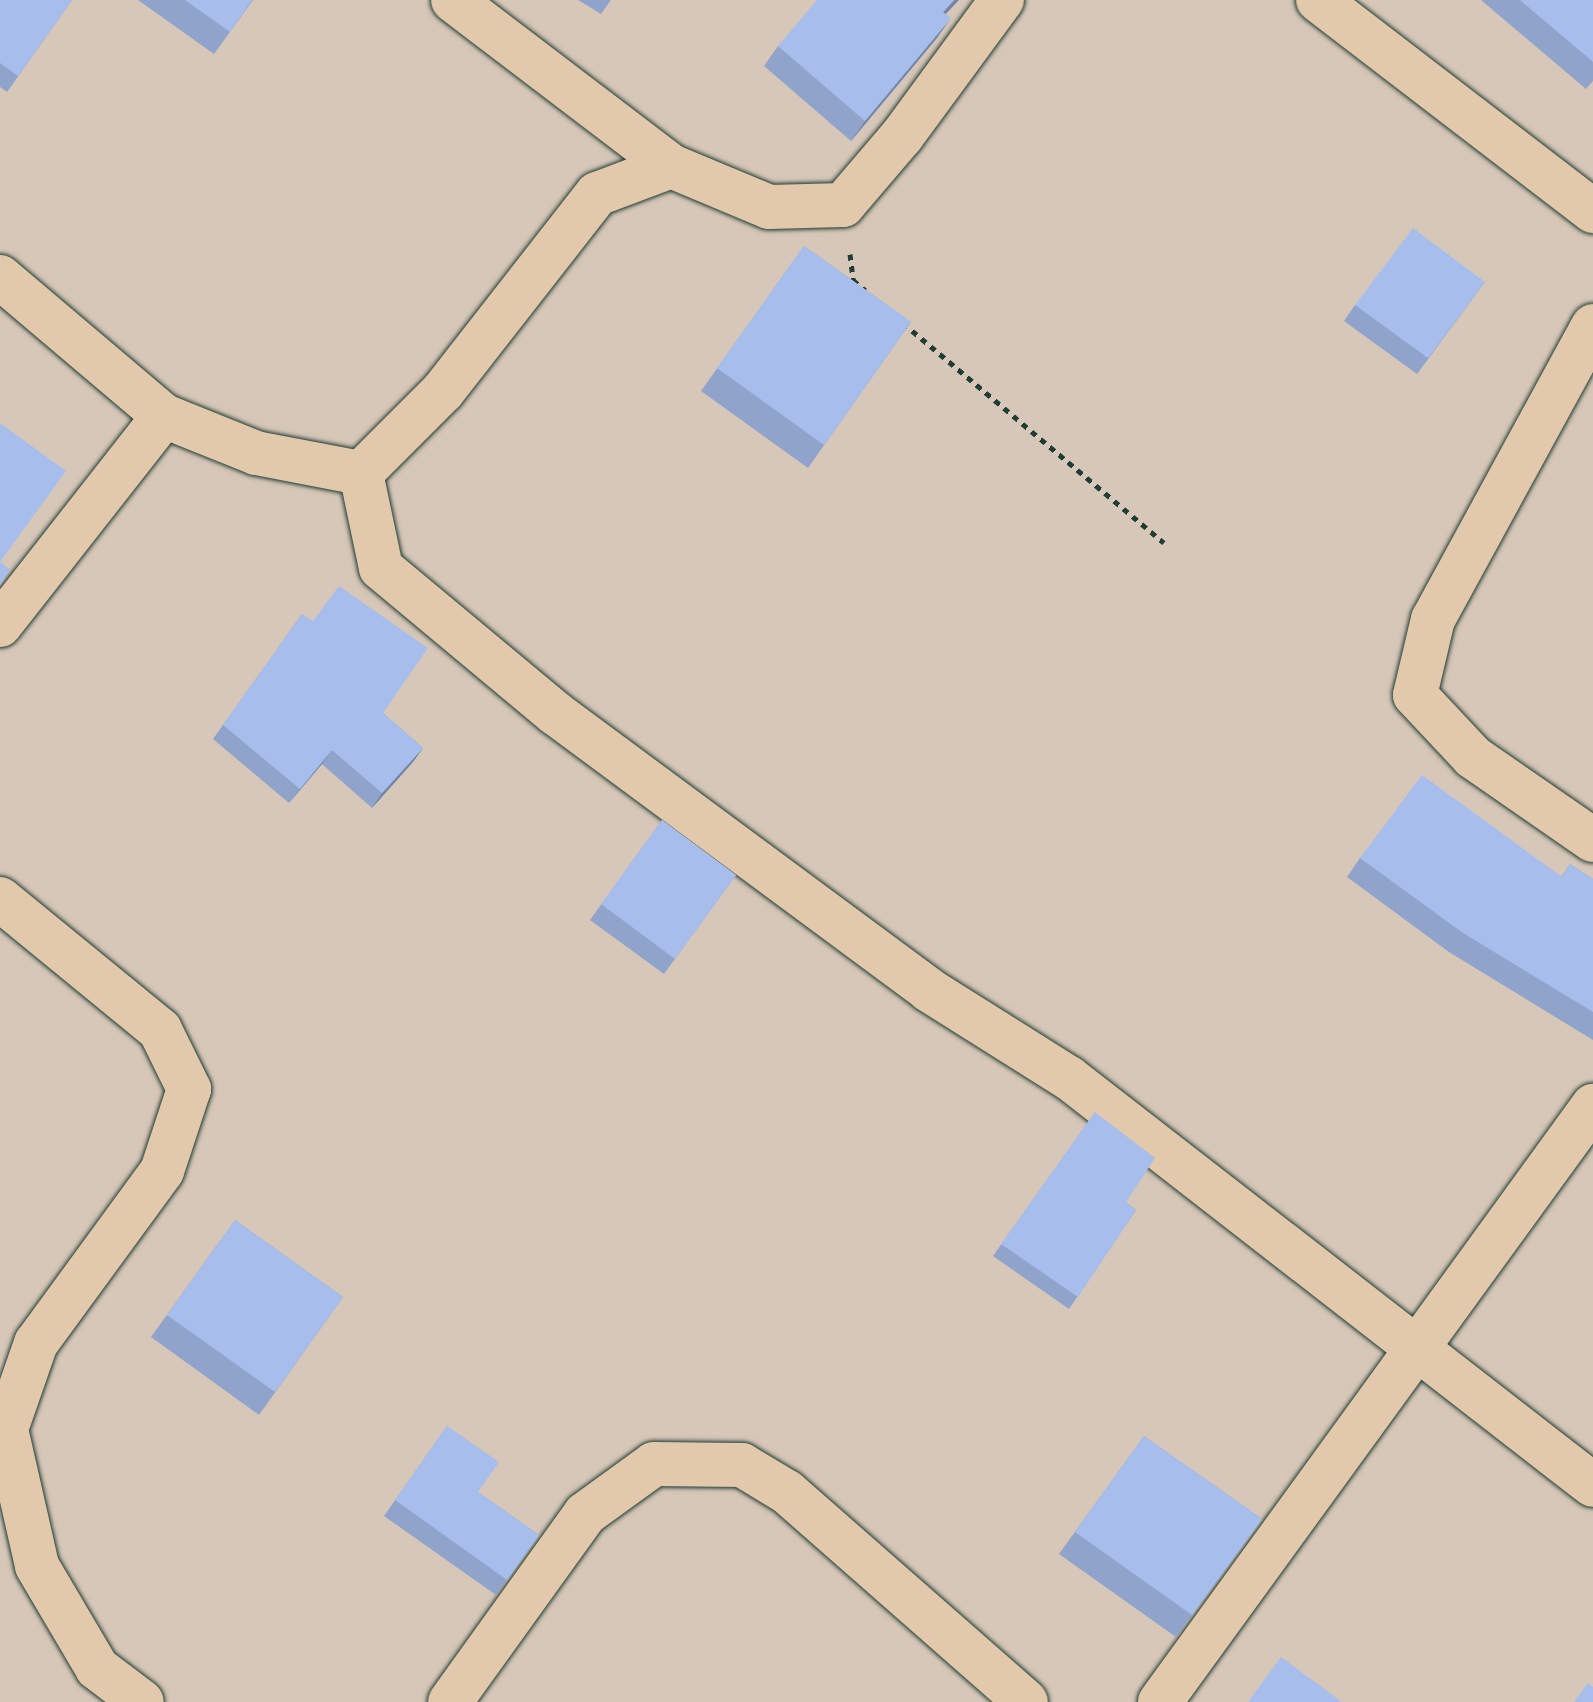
<!DOCTYPE html>
<html>
<head>
<meta charset="utf-8">
<style>
  body { margin:0 }
  #map { position:relative; width:1593px; height:1702px; overflow:hidden; background:#d7c7b8; font-family:"Comic Neue",sans-serif }
  div>[style] { position:absolute }
  .path>* { height:5px; margin-top:-2.5px; transform-origin:0; background:repeating-linear-gradient(90deg,#1f3d34 0 6px,transparent 0 12px) }
  .roads { filter:drop-shadow(0 0 2px #1f3d34) drop-shadow(0 0 2px #1f3d34) }
  .minor>* { height:44px; margin:-22px; padding:0 22px; transform-origin:22px; border-radius:22px; background:#e3c9ab }
  .wall>* { inset:0; background:#90a3cb }
  .shaded-wall>* { inset:0; background:#7585a5 }
  .building>* { inset:0; background:#a7beec }
  span { translate:-50% -50%; white-space:nowrap; text-align:center; line-height:1.15; -webkit-text-stroke:8px #e3c9ab; paint-order:stroke }
</style>
</head>
<body>
<div id="map">
  <div class="path">
    <i style="left:850px;top:254px;width:26px;rotate:83deg"></i>
    <i style="left:853px;top:280px;width:16px;rotate:40deg"></i>
    <i style="left:903px;top:323px;width:341px;rotate:40.1deg"></i>
  </div>
  <div class="roads">
    <div class="minor">
      <i style="left:453px;top:0;width:274px;rotate:37.3deg"></i>
      <i style="left:1318px;top:0;width:347px;rotate:37.5deg"></i>
      <i style="left:0;top:277px;width:215px;rotate:40.3deg"></i>
      <i style="left:1593px;top:326px;width:334px;rotate:118.6deg"></i>
      <i style="left:1433px;top:619px;width:78px;rotate:103.3deg"></i>
      <i style="left:1415px;top:695px;width:85px;rotate:46.9deg"></i>
      <i style="left:1473px;top:757px;width:146px;rotate:34.7deg"></i>
      <i style="left:361px;top:473px;width:97px;rotate:78.1deg"></i>
      <i style="left:381px;top:568px;width:226px;rotate:39.8deg"></i>
      <i style="left:555px;top:713px;width:465px;rotate:36.5deg"></i>
      <i style="left:929px;top:990px;width:165px;rotate:32.2deg"></i>
      <i style="left:1069px;top:1078px;width:663px;rotate:37.84deg"></i>
      <i style="left:361px;top:473px;width:116px;rotate:-45deg"></i>
      <i style="left:443px;top:391px;width:250px;rotate:-52deg"></i>
      <i style="left:597px;top:194px;width:79px;rotate:-20.7deg"></i>
      <i style="left:671px;top:166px;width:106px;rotate:22.7deg"></i>
      <i style="left:769px;top:207px;width:74px;rotate:-1.5deg"></i>
      <i style="left:843px;top:205px;width:91px;rotate:-49.5deg"></i>
      <i style="left:902px;top:136px;width:169px;rotate:-53.7deg"></i>
      <i style="left:0;top:625px;width:266px;rotate:-51.9deg"></i>
      <i style="left:164px;top:416px;width:99px;rotate:21.9deg"></i>
      <i style="left:256px;top:453px;width:107px;rotate:10.8deg"></i>
      <i style="left:0;top:899px;width:207px;rotate:39.3deg"></i>
      <i style="left:160px;top:1030px;width:66px;rotate:63.8deg"></i>
      <i style="left:189px;top:1089px;width:86px;rotate:108.2deg"></i>
      <i style="left:162px;top:1171px;width:213px;rotate:126.2deg"></i>
      <i style="left:36px;top:1343px;width:91px;rotate:109.2deg"></i>
      <i style="left:6px;top:1429px;width:140px;rotate:77.2deg"></i>
      <i style="left:37px;top:1566px;width:118px;rotate:59.5deg"></i>
      <i style="left:97px;top:1668px;width:56px;rotate:37.1deg"></i>
      <i style="left:450px;top:1702px;width:231px;rotate:-54.3deg"></i>
      <i style="left:585px;top:1514px;width:85px;rotate:-35.9deg"></i>
      <i style="left:654px;top:1464px;width:88px;rotate:0.7deg"></i>
      <i style="left:742px;top:1465px;width:52px;rotate:31deg"></i>
      <i style="left:787px;top:1492px;width:318px;rotate:41.3deg"></i>
      <i style="left:1160px;top:1702px;width:737px;rotate:-54deg"></i>
    </div>
  </div>
  <div class="wall">
    <i style="clip-path:polygon(0 0,72px 0,7px 92px,0 87px)"></i>
    <i style="clip-path:polygon(138px 0,253px 0,214px 54px)"></i>
    <i style="clip-path:polygon(578px 0,611px 0,601px 14px)"></i>
    <i style="clip-path:polygon(1481px 0,1593px 0,1593px 81px,1586px 89px)"></i>
    <i style="clip-path:polygon(946px 14px,937px 38px,851px 141px,764px 66px,778px 46px)"></i>
    <i style="clip-path:polygon(804px 246px,911px 322px,808px 468px,701px 391px)"></i>
    <i style="clip-path:polygon(1485px 282px,1417px 374px,1344px 321px,1355px 305px)"></i>
    <i style="clip-path:polygon(302px 614px,383px 713px,423px 748px,413px 762px,372px 808px,322px 764px,289px 803px,213px 739px)"></i>
    <i style="clip-path:polygon(662px 820px,736px 875px,664px 974px,590px 920px)"></i>
    <i style="clip-path:polygon(1360px 858px,1562px 876px,1570px 864px,1593px 879px,1593px 1040px,1449px 952px,1347px 877px)"></i>
    <i style="clip-path:polygon(1095px 1112px,1126px 1202px,1136px 1210px,1069px 1309px,993px 1256px)"></i>
    <i style="clip-path:polygon(235px 1220px,343px 1297px,259px 1415px,151px 1337px)"></i>
    <i style="clip-path:polygon(447px 1426px,478px 1492px,539px 1535px,496px 1595px,384px 1516px)"></i>
    <i style="clip-path:polygon(1144px 1436px,1262px 1519px,1176px 1637px,1059px 1554px)"></i>
  </div>
  <div class="shaded-wall">
    <i style="clip-path:polygon(954px 0,959px 0,929px 32px,943px 12px)"></i>
    <i style="clip-path:polygon(951px 18px,937px 38px,851px 141px,865px 121px)"></i>
    <i style="clip-path:polygon(423px 748px,413px 762px,372px 808px,382px 793px)"></i>
    <i style="clip-path:polygon(332px 750px,322px 764px,289px 803px,300px 789px)"></i>
  </div>
  <div class="building">
    <i style="clip-path:polygon(0 0,72px 0,18px 76px,0 63px)"></i>
    <i style="clip-path:polygon(185px 0,252px 0,230px 32px)"></i>
    <i style="clip-path:polygon(817px 0,954px 0,943px 12px,951px 18px,865px 121px,778px 46px)"></i>
    <i style="clip-path:polygon(1520px 0,1593px 0,1593px 62px)"></i>
    <i style="clip-path:polygon(1413px 228px,1485px 282px,1428px 358px,1355px 305px)"></i>
    <i style="clip-path:polygon(804px 246px,911px 322px,824px 445px,717px 368px)"></i>
    <i style="clip-path:polygon(0 423px,66px 471px,0 562px,10px 569px,0 585px)"></i>
    <i style="clip-path:polygon(339px 586px,428px 648px,383px 713px,423px 748px,382px 793px,332px 750px,300px 789px,223px 725px,302px 614px,313px 621px)"></i>
    <i style="clip-path:polygon(1422px 775px,1562px 877px,1570px 864px,1593px 879px,1593px 1012px,1463px 933px,1360px 858px)"></i>
    <i style="clip-path:polygon(662px 820px,736px 875px,675px 959px,601px 904px)"></i>
    <i style="clip-path:polygon(1095px 1112px,1155px 1158px,1126px 1202px,1136px 1210px,1078px 1297px,1001px 1244px)"></i>
    <i style="clip-path:polygon(235px 1220px,343px 1297px,275px 1392px,167px 1315px)"></i>
    <i style="clip-path:polygon(447px 1426px,499px 1462px,478px 1492px,539px 1535px,507px 1580px,395px 1500px)"></i>
    <i style="clip-path:polygon(1144px 1436px,1262px 1519px,1192px 1615px,1075px 1532px)"></i>
    <i style="clip-path:polygon(1281px 1657px,1342px 1702px,1248px 1702px)"></i>
    <i style="clip-path:polygon(1588px 1683px,1593px 1687px,1593px 1702px,1574px 1702px)"></i>
  </div>
</div>
</body>
</html>
